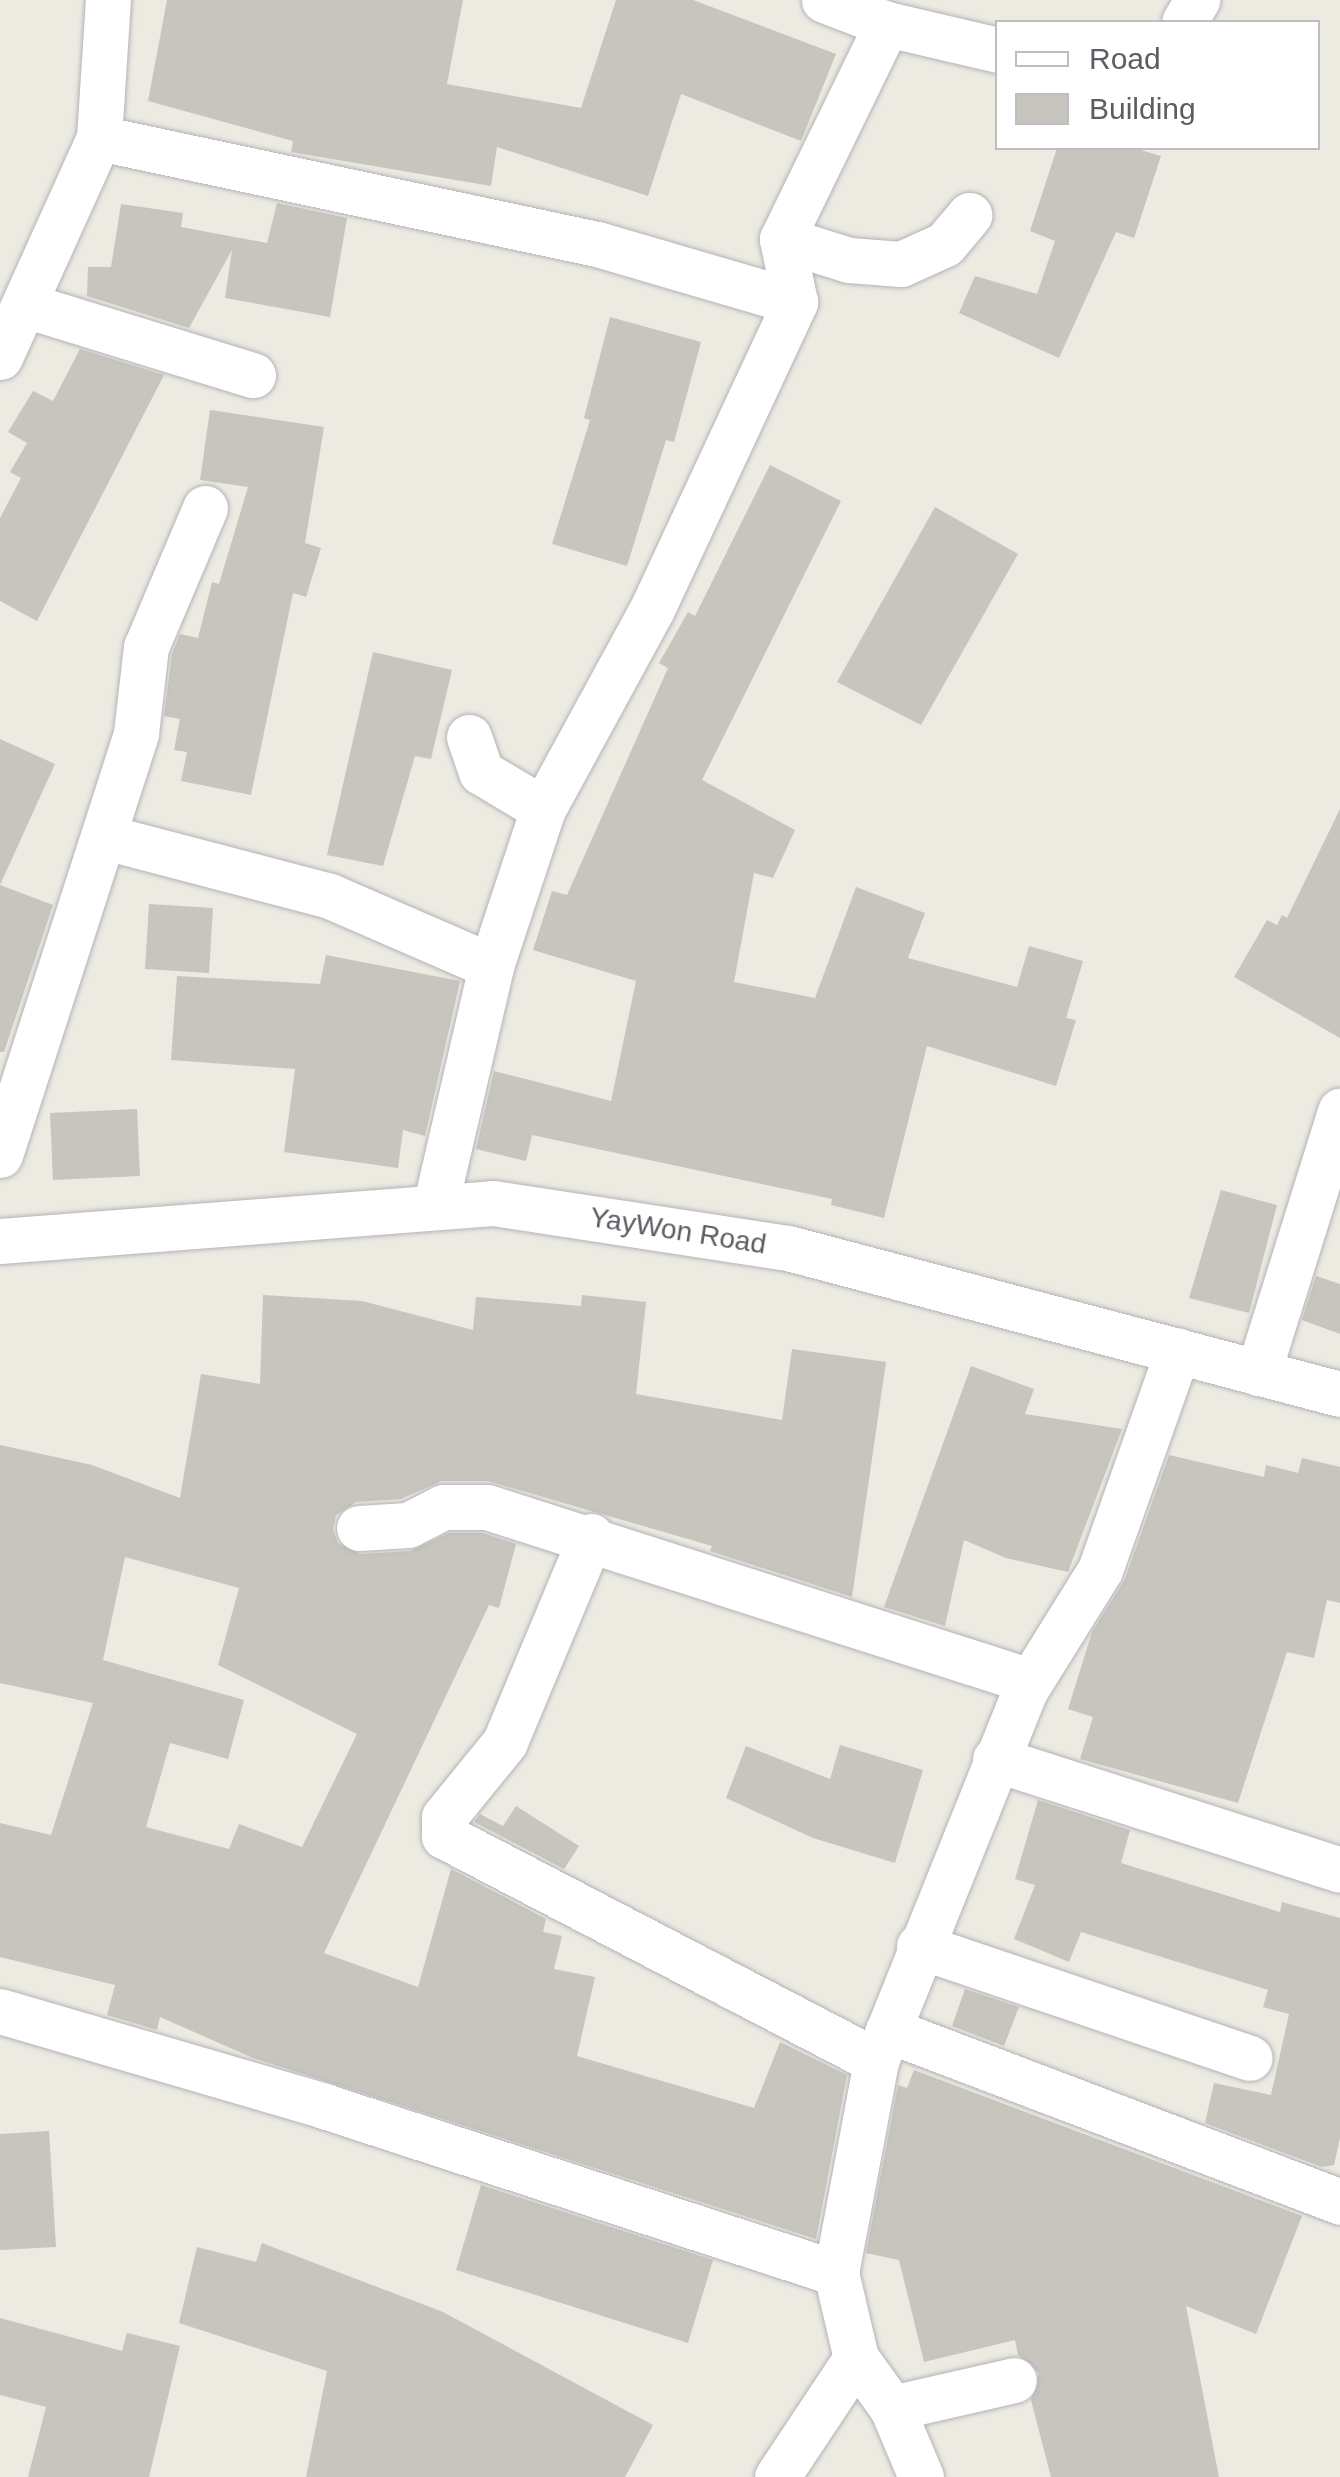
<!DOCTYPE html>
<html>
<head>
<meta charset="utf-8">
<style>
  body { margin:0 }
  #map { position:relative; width:1340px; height:2477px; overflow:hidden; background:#eceae1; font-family:Helvetica,sans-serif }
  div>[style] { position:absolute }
  .building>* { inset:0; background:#c8c4be }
  .roads { filter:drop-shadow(0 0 2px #b2b4b9) drop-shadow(0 0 2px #b2b4b9) }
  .minor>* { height:45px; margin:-22.5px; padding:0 22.5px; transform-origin:22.5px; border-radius:22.5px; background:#fff }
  span { translate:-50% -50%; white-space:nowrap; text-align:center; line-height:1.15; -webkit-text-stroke:10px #fff; paint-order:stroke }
  .street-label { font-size:28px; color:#5a5d62 }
  .legend { position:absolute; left:995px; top:20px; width:325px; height:130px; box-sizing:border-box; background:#fff; border:2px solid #bdbec0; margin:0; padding:12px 18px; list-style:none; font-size:30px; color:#5a5d62 }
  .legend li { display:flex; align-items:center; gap:20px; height:50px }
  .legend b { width:50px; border:2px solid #bdbec0 }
</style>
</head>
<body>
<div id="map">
  <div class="building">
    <i style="clip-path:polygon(167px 0,463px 0,447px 84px,581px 108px,616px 0,693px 0,836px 54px,801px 141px,681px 94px,648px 196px,497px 147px,491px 186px,291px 152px,293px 141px,148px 101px)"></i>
    <i style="clip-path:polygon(1057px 148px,1134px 148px,1161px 156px,1134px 238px,1116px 232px,1059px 358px,959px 313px,975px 276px,1037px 294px,1055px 241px,1030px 231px)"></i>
    <i style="clip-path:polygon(277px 203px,347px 218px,330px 317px,225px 298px,232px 250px,189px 328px,87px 296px,88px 267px,111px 267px,121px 204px,183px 213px,181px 227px,267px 243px)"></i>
    <i style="clip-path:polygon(610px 317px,701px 342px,674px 442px,666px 440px,627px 566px,552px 544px,590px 420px,584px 418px)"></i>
    <i style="clip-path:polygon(80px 349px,164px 375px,37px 621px,0 601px,0 518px,21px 478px,10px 472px,27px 443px,8px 432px,33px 391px,53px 401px)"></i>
    <i style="clip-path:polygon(210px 410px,324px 427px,305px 543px,321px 548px,306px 597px,293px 593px,251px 795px,181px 781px,187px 752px,174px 750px,180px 719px,164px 716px,172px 654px,180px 634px,198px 638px,212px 582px,219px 584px,248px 487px,200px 480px)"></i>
    <i style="clip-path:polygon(770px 465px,841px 501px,702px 780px,795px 830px,773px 878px,754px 873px,734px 982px,815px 998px,856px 887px,925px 913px,908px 958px,1017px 987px,1029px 946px,1083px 961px,1066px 1018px,1076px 1020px,1056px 1086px,927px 1046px,884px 1218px,831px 1205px,832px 1199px,532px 1135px,526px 1161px,476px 1149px,494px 1071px,611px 1101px,636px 981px,533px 950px,552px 891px,567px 895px,668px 668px,659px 663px,688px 612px,695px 616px)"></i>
    <i style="clip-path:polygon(935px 507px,1018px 554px,921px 725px,837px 682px)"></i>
    <i style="clip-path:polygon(373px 652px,452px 670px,431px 759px,415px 756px,383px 866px,327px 855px)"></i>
    <i style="clip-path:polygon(0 739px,55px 764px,0 885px,53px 905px,4px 1052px,0 1052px)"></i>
    <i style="clip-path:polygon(1340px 809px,1340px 1038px,1234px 977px,1267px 920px,1277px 925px,1282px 915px,1287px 918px)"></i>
    <i style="clip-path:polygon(149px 904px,213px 908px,209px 973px,145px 969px)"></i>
    <i style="clip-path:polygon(326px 955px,460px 981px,425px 1136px,403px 1130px,398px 1168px,284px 1152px,295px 1069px,171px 1060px,177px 976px,320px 984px)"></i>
    <i style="clip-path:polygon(137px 1109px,140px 1176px,53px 1180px,50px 1113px)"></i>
    <i style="clip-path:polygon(1221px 1190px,1277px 1205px,1249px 1313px,1189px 1298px)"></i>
    <i style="clip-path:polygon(1316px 1276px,1340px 1284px,1340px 1334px,1302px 1320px)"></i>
    <i style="clip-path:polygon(evenodd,263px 1295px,362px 1301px,473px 1330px,476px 1297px,581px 1306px,582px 1295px,646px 1302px,636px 1394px,782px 1420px,792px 1349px,886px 1362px,852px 1597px,710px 1551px,712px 1546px,488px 1481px,442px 1481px,401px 1499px,356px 1502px,336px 1515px,333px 1529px,338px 1543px,360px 1554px,410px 1551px,449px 1533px,483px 1533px,516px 1544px,499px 1608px,489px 1605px,324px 1953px,418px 1987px,451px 1869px,546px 1919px,543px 1932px,562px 1936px,554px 1969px,595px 1977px,577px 2056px,754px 2108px,780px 2042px,847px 2075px,816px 2239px,253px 2058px,160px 2017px,157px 2030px,107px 2015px,115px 1985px,0 1957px,0 1823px,51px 1835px,93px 1703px,0 1683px,0 1445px,92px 1465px,180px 1498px,201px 1374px,260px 1384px,263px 1295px,125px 1557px,239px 1588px,218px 1665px,357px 1734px,302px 1847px,239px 1824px,229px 1849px,146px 1827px,170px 1743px,228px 1759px,244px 1700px,103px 1660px,125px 1557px)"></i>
    <i style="clip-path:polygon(971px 1366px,1034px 1389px,1025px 1414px,1122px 1429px,1068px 1572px,1006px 1558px,964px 1540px,945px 1626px,884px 1607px)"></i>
    <i style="clip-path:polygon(1169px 1455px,1264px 1477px,1266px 1465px,1298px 1473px,1302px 1458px,1340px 1467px,1340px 1603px,1327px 1600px,1314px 1658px,1287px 1652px,1238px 1803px,1080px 1759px,1093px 1717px,1068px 1709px,1092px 1632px,1125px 1579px)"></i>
    <i style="clip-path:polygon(840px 1745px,923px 1770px,895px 1863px,813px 1838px,726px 1798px,746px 1746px,830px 1779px)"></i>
    <i style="clip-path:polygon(1038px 1800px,1130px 1830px,1121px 1863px,1280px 1912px,1282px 1902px,1340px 1918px,1340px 2138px,1334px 2165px,1322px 2167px,1205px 2123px,1214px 2083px,1271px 2095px,1289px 2014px,1263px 2007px,1268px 1990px,1081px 1932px,1069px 1962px,1014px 1939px,1035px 1885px,1015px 1879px)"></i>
    <i style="clip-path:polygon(516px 1806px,579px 1846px,564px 1869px,474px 1822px,480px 1814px,503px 1826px)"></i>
    <i style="clip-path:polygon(965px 1989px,1019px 2007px,1004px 2046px,952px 2026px)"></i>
    <i style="clip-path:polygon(914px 2070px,1302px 2216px,1256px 2334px,1186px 2306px,1219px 2477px,1051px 2477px,1031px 2400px,1039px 2373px,1018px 2355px,1015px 2340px,924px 2362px,899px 2260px,866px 2253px,898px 2085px,907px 2088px)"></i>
    <i style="clip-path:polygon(49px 2131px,56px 2247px,0 2250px,0 2134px)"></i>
    <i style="clip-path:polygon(481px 2185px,713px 2260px,688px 2343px,456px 2270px)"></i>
    <i style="clip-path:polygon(262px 2243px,443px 2312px,653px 2425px,625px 2477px,306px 2477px,327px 2371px,179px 2323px,197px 2247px,256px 2262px)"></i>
    <i style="clip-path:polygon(0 2318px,122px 2351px,127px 2333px,180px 2346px,149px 2477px,28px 2477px,46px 2407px,0 2395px)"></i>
  </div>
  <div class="roads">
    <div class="minor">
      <i style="left:824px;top:0;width:67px;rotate:20.9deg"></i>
      <i style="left:1184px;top:22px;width:26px;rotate:-59deg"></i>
      <i style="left:99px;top:138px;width:138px;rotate:-86.3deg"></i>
      <i style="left:782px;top:239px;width:70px;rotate:17.4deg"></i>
      <i style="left:849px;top:260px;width:52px;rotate:4.4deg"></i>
      <i style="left:901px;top:264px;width:48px;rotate:-24.4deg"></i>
      <i style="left:945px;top:244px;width:38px;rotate:-50deg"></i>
      <i style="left:28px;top:296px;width:16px;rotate:52deg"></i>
      <i style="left:38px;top:309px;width:225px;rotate:17.1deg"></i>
      <i style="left:0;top:357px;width:240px;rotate:-65.7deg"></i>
      <i style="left:99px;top:138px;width:509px;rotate:12.02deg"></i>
      <i style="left:597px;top:244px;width:206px;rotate:16.3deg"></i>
      <i style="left:469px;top:737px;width:37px;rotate:71deg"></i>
      <i style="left:481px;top:772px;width:72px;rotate:30.8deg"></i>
      <i style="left:105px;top:837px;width:233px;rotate:14.7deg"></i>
      <i style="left:330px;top:896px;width:176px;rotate:23.5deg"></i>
      <i style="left:0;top:1155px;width:443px;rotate:-72.1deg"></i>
      <i style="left:136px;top:733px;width:87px;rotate:-83.4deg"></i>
      <i style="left:146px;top:647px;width:151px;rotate:-67deg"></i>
      <i style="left:436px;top:1203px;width:243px;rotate:-76.9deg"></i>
      <i style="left:491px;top:966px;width:165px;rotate:-71.7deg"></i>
      <i style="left:543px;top:809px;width:228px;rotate:-61.4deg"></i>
      <i style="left:652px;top:609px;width:339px;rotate:-65deg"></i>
      <i style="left:795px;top:302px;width:64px;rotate:-101.7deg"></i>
      <i style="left:782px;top:239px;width:239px;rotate:-64deg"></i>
      <i style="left:887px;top:24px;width:114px;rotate:13.2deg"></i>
      <i style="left:0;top:1241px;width:494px;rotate:-4.4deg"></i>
      <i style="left:493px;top:1203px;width:298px;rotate:8.7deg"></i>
      <i style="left:788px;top:1248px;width:571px;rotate:14.82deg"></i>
      <i style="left:1258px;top:1373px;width:275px;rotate:-72.6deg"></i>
      <i style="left:359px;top:1528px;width:49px;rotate:-3.5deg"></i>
      <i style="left:408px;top:1525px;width:39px;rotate:-27deg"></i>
      <i style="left:443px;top:1507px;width:44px"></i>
      <i style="left:487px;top:1507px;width:570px;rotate:17.77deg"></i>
      <i style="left:591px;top:1536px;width:223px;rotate:112.7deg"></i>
      <i style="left:505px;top:1742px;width:97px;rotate:129.1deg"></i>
      <i style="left:444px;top:1817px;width:19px;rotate:90deg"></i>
      <i style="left:444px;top:1836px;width:487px;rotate:27.5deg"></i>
      <i style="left:995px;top:1759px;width:362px;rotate:17.8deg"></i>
      <i style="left:919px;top:1946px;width:349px;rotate:18.7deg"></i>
      <i style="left:0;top:2011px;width:338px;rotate:16.3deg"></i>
      <i style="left:324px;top:2106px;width:539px;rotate:18.06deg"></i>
      <i style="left:888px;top:2030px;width:484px;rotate:20.8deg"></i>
      <i style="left:892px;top:2408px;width:125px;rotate:-12.9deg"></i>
      <i style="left:777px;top:2477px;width:143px;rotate:-56.4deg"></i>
      <i style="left:921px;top:2477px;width:75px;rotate:-112.8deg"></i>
      <i style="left:892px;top:2408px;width:62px;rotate:-125.8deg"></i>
      <i style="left:856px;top:2358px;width:87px;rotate:-103.2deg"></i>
      <i style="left:836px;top:2273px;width:216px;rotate:-79.3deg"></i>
      <i style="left:876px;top:2061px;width:398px;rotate:-68.1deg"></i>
      <i style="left:1024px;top:1692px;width:144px;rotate:-58.1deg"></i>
      <i style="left:1100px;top:1570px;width:233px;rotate:-70.5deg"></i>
    </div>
  </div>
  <div class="street-label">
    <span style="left:678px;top:1231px;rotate:9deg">YayWon Road</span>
  </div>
  <ul class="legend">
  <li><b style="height:12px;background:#fff"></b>Road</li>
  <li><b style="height:28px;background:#c8c4be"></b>Building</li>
  </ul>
</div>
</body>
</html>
